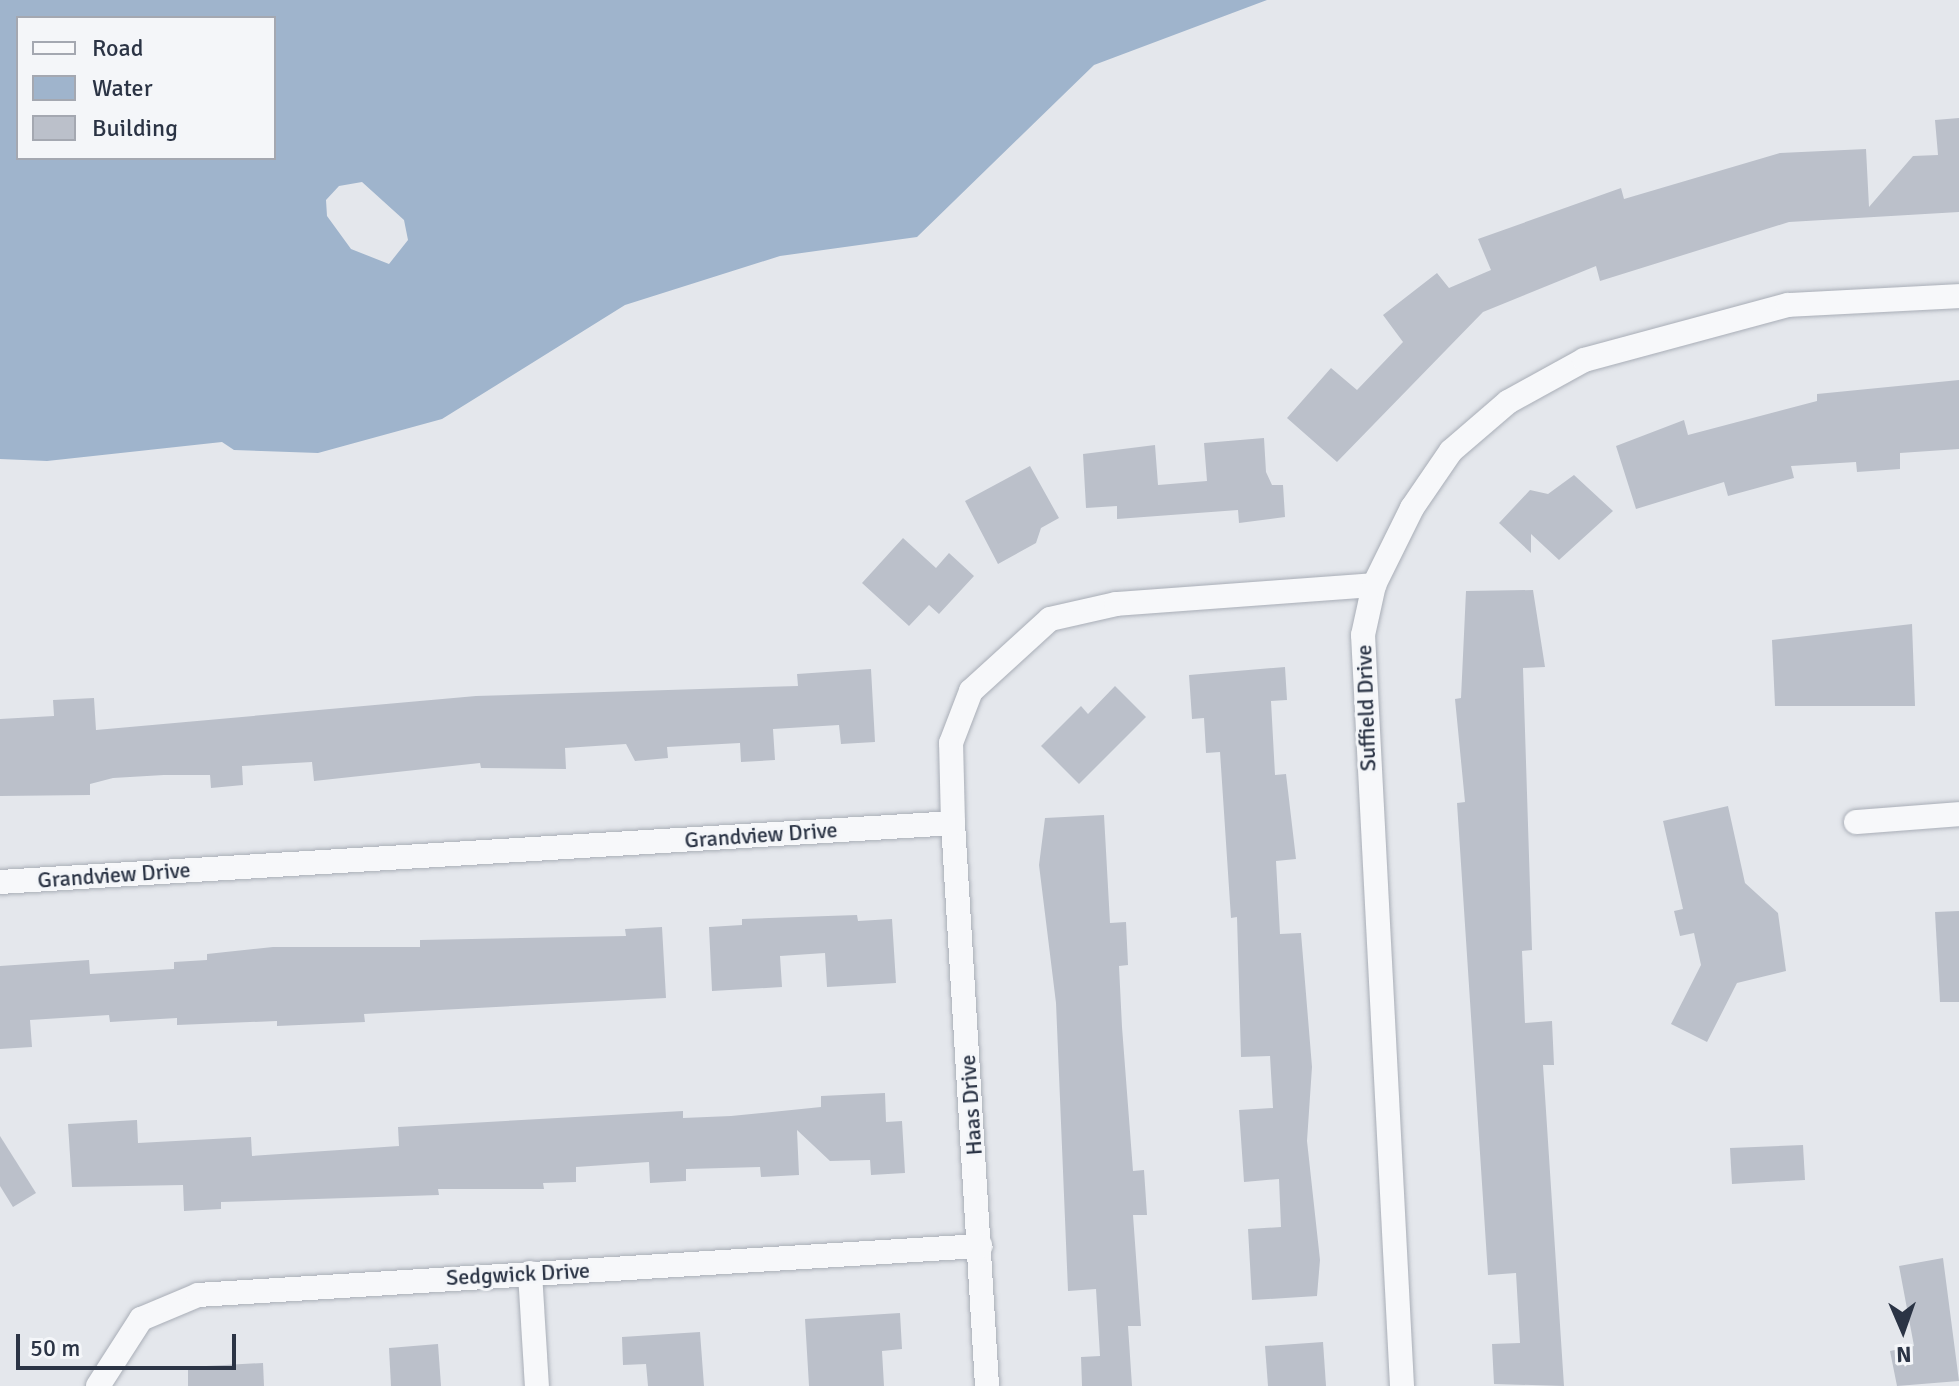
<!DOCTYPE html>
<html>
<head>
<meta charset="utf-8">
<style>
  body { margin:0 }
  #map { position:relative; width:1959px; height:1386px; overflow:hidden; background:#e4e7ec; font-family:Signika,sans-serif }
  div>[style] { position:absolute }
  .water>* { inset:0; background:#9fb4cc }
  .building>* { inset:0; background:#bbc0ca }
  .roads { filter:drop-shadow(0 0 2px #a9aeb7) drop-shadow(0 0 2px #a9aeb7) }
  .minor>* { height:24px; margin:-12px; padding:0 12px; transform-origin:12px; border-radius:12px; background:#f7f8fa }
  span { translate:-50% -50%; white-space:nowrap; text-align:center; line-height:1.15; -webkit-text-stroke:6px #f4f6f9; paint-order:stroke }
  .street-label { font-size:22px; color:#2b3445 }
  .legend { position:absolute; left:16px; top:16px; width:260px; height:144px; box-sizing:border-box; background:#f4f6f9; border:2px solid #a4a8b1; margin:0; padding:10px 14px; list-style:none; font-size:24px; color:#2b3445 }
  .legend li { display:flex; align-items:center; gap:16px; height:40px }
  .legend b { width:40px; border:2px solid #a4a8b1 }
  .north { position:absolute; left:1863px; top:1290px; width:80px; height:80px; -webkit-text-stroke:6px #f4f6f9; paint-order:stroke; rotate:178deg; font-size:22px; font-weight:700; line-height:32px; text-align:center; color:#2b3445 }
  .north::after { content:''; display:block; margin:auto; width:28px; height:36px; background:#2b3445; clip-path:polygon(50% 0,100% 100%,50% 72%,0 100%) }
  .scale { position:absolute; left:16px; top:1334px; width:220px; height:36px; box-sizing:border-box; border:4px solid #2b3445; border-top:0; padding-left:10px; font-size:24px; line-height:28px; white-space:nowrap; color:#2b3445; -webkit-text-stroke:6px #f4f6f9; paint-order:stroke }
</style>
</head>
<body>
<div id="map">
  <div class="water">
    <i style="clip-path:polygon(evenodd,0 0,1267px 0,1094px 65px,917px 237px,780px 256px,625px 305px,442px 419px,318px 453px,234px 450px,222px 442px,47px 461px,0 459px,0 0,18px 18px,274px 18px,274px 158px,18px 158px,18px 18px,0 0,362px 182px,404px 220px,408px 240px,389px 264px,351px 249px,327px 216px,326px 200px,339px 186px,362px 182px)"></i>
  </div>
  <div class="building">
    <i style="clip-path:polygon(1959px 118px,1959px 212px,1789px 222px,1600px 281px,1596px 266px,1483px 312px,1337px 462px,1287px 418px,1331px 368px,1357px 390px,1403px 342px,1383px 315px,1437px 273px,1449px 288px,1491px 270px,1478px 239px,1621px 188px,1624px 199px,1780px 153px,1866px 149px,1869px 207px,1913px 156px,1938px 155px,1935px 120px)"></i>
    <i style="clip-path:polygon(1959px 380px,1959px 449px,1900px 453px,1900px 469px,1857px 472px,1856px 462px,1791px 466px,1794px 478px,1728px 496px,1724px 482px,1636px 509px,1616px 446px,1684px 420px,1688px 435px,1817px 401px,1817px 394px)"></i>
    <i style="clip-path:polygon(1264px 438px,1266px 472px,1272px 485px,1283px 485px,1285px 517px,1239px 523px,1238px 510px,1117px 519px,1117px 506px,1086px 508px,1083px 454px,1155px 445px,1158px 485px,1207px 481px,1204px 443px)"></i>
    <i style="clip-path:polygon(1030px 466px,1059px 518px,1041px 528px,1036px 543px,998px 564px,965px 501px)"></i>
    <i style="clip-path:polygon(1574px 475px,1613px 511px,1559px 560px,1531px 534px,1531px 553px,1499px 523px,1530px 490px,1548px 494px)"></i>
    <i style="clip-path:polygon(903px 538px,936px 568px,949px 553px,974px 576px,939px 614px,929px 605px,909px 626px,862px 583px)"></i>
    <i style="clip-path:polygon(1533px 590px,1545px 667px,1523px 668px,1532px 950px,1522px 951px,1525px 1023px,1552px 1021px,1554px 1065px,1543px 1065px,1564px 1386px,1494px 1384px,1492px 1344px,1520px 1343px,1516px 1273px,1488px 1275px,1457px 803px,1465px 802px,1455px 699px,1461px 698px,1466px 591px)"></i>
    <i style="clip-path:polygon(1912px 624px,1915px 706px,1775px 706px,1772px 640px)"></i>
    <i style="clip-path:polygon(1285px 667px,1287px 700px,1271px 701px,1275px 775px,1286px 774px,1296px 859px,1276px 861px,1280px 934px,1301px 933px,1312px 1067px,1307px 1141px,1320px 1260px,1317px 1296px,1252px 1300px,1248px 1229px,1281px 1227px,1279px 1179px,1244px 1182px,1239px 1110px,1273px 1108px,1270px 1056px,1241px 1057px,1237px 917px,1231px 918px,1220px 752px,1206px 753px,1204px 718px,1192px 719px,1189px 675px)"></i>
    <i style="clip-path:polygon(871px 669px,875px 742px,841px 744px,839px 725px,773px 729px,775px 760px,741px 762px,740px 743px,667px 747px,668px 758px,635px 761px,626px 744px,565px 748px,566px 769px,481px 768px,480px 763px,314px 781px,312px 762px,242px 766px,243px 785px,211px 788px,210px 775px,164px 775px,113px 778px,90px 784px,90px 795px,0 796px,0 719px,54px 716px,53px 700px,94px 698px,96px 730px,476px 696px,798px 686px,797px 674px)"></i>
    <i style="clip-path:polygon(1115px 686px,1146px 717px,1079px 784px,1041px 746px,1081px 706px,1088px 714px)"></i>
    <i style="clip-path:polygon(1728px 806px,1745px 883px,1778px 913px,1786px 971px,1737px 983px,1707px 1042px,1671px 1024px,1701px 965px,1694px 933px,1680px 936px,1674px 911px,1683px 909px,1663px 821px)"></i>
    <i style="clip-path:polygon(1104px 815px,1110px 923px,1126px 922px,1128px 965px,1119px 966px,1122px 1027px,1133px 1171px,1144px 1170px,1147px 1215px,1133px 1215px,1141px 1326px,1128px 1326px,1132px 1386px,1082px 1386px,1081px 1357px,1100px 1356px,1096px 1289px,1068px 1291px,1056px 1003px,1039px 865px,1045px 818px)"></i>
    <i style="clip-path:polygon(1959px 911px,1959px 1002px,1940px 1002px,1935px 912px)"></i>
    <i style="clip-path:polygon(857px 915px,858px 921px,892px 919px,896px 983px,827px 987px,825px 953px,780px 956px,782px 987px,712px 991px,709px 927px,742px 925px,742px 919px)"></i>
    <i style="clip-path:polygon(662px 927px,666px 998px,364px 1014px,365px 1022px,277px 1026px,277px 1021px,177px 1025px,177px 1018px,110px 1022px,109px 1015px,30px 1020px,32px 1047px,0 1049px,0 966px,89px 960px,90px 974px,174px 969px,174px 962px,207px 960px,207px 954px,273px 947px,420px 947px,420px 940px,626px 936px,625px 929px)"></i>
    <i style="clip-path:polygon(885px 1093px,886px 1122px,902px 1121px,905px 1173px,871px 1175px,870px 1160px,830px 1161px,797px 1130px,799px 1175px,761px 1177px,760px 1167px,686px 1169px,686px 1181px,650px 1183px,649px 1162px,576px 1167px,576px 1182px,543px 1183px,544px 1189px,438px 1189px,439px 1195px,221px 1202px,221px 1209px,184px 1211px,183px 1185px,72px 1187px,68px 1124px,137px 1120px,138px 1143px,251px 1137px,252px 1156px,399px 1146px,398px 1127px,683px 1111px,683px 1118px,731px 1116px,821px 1107px,821px 1096px)"></i>
    <i style="clip-path:polygon(0 1136px,36px 1193px,13px 1207px,0 1186px)"></i>
    <i style="clip-path:polygon(1803px 1145px,1805px 1180px,1732px 1184px,1730px 1148px)"></i>
    <i style="clip-path:polygon(1943px 1258px,1959px 1381px,1897px 1386px,1890px 1351px,1914px 1346px,1899px 1266px)"></i>
    <i style="clip-path:polygon(900px 1313px,902px 1349px,882px 1351px,884px 1386px,809px 1386px,805px 1319px)"></i>
    <i style="clip-path:polygon(700px 1332px,704px 1386px,648px 1386px,646px 1364px,623px 1365px,622px 1337px)"></i>
    <i style="clip-path:polygon(1323px 1342px,1326px 1386px,1268px 1386px,1265px 1346px)"></i>
    <i style="clip-path:polygon(438px 1344px,441px 1386px,391px 1386px,389px 1348px)"></i>
    <i style="clip-path:polygon(263px 1363px,264px 1386px,188px 1386px,188px 1367px)"></i>
  </div>
  <div class="roads">
    <div class="minor">
      <i style="left:1856px;top:822px;width:103px;rotate:-4.4deg"></i>
      <i style="left:953px;top:823px;width:564px;rotate:86.54deg"></i>
      <i style="left:0;top:882px;width:955px;rotate:-3.54deg"></i>
      <i style="left:953px;top:823px;width:80px;rotate:-91.4deg"></i>
      <i style="left:951px;top:743px;width:56px;rotate:-69deg"></i>
      <i style="left:971px;top:691px;width:107px;rotate:-42.3deg"></i>
      <i style="left:1050px;top:619px;width:68px;rotate:-12.8deg"></i>
      <i style="left:1116px;top:604px;width:259px;rotate:-4.2deg"></i>
      <i style="left:530px;top:1273px;width:113px;rotate:86.5deg"></i>
      <i style="left:98px;top:1386px;width:80px;rotate:-57.3deg"></i>
      <i style="left:141px;top:1319px;width:62px;rotate:-22.8deg"></i>
      <i style="left:198px;top:1295px;width:784px;rotate:-3.59deg"></i>
      <i style="left:1402px;top:1386px;width:752px;rotate:-92.97deg"></i>
      <i style="left:1363px;top:635px;width:51px;rotate:-77.6deg"></i>
      <i style="left:1374px;top:585px;width:86px;rotate:-63.7deg"></i>
      <i style="left:1412px;top:508px;width:69px;rotate:-55.6deg"></i>
      <i style="left:1451px;top:451px;width:75px;rotate:-40.7deg"></i>
      <i style="left:1508px;top:402px;width:87px;rotate:-28.9deg"></i>
      <i style="left:1584px;top:360px;width:211px;rotate:-15.1deg"></i>
      <i style="left:1788px;top:305px;width:171px;rotate:-3deg"></i>
    </div>
  </div>
  <div class="street-label">
    <span style="left:1366px;top:708px;rotate:-92deg">Suffield Drive</span>
    <span style="left:761px;top:835px;rotate:-4deg">Grandview Drive</span>
    <span style="left:114px;top:875px;rotate:-4deg">Grandview Drive</span>
    <span style="left:971px;top:1105px;rotate:-94deg">Haas Drive</span>
    <span style="left:518px;top:1274px;rotate:-3deg">Sedgwick Drive</span>
  </div>
  <ul class="legend">
  <li><b style="height:10px;background:#f7f8fa"></b>Road</li>
  <li><b style="height:22px;background:#9fb4cc"></b>Water</li>
  <li><b style="height:22px;background:#bbc0ca"></b>Building</li>
  </ul>
  <div class="north">N</div>
  <div class="scale">50 m</div>
</div>
</body>
</html>
